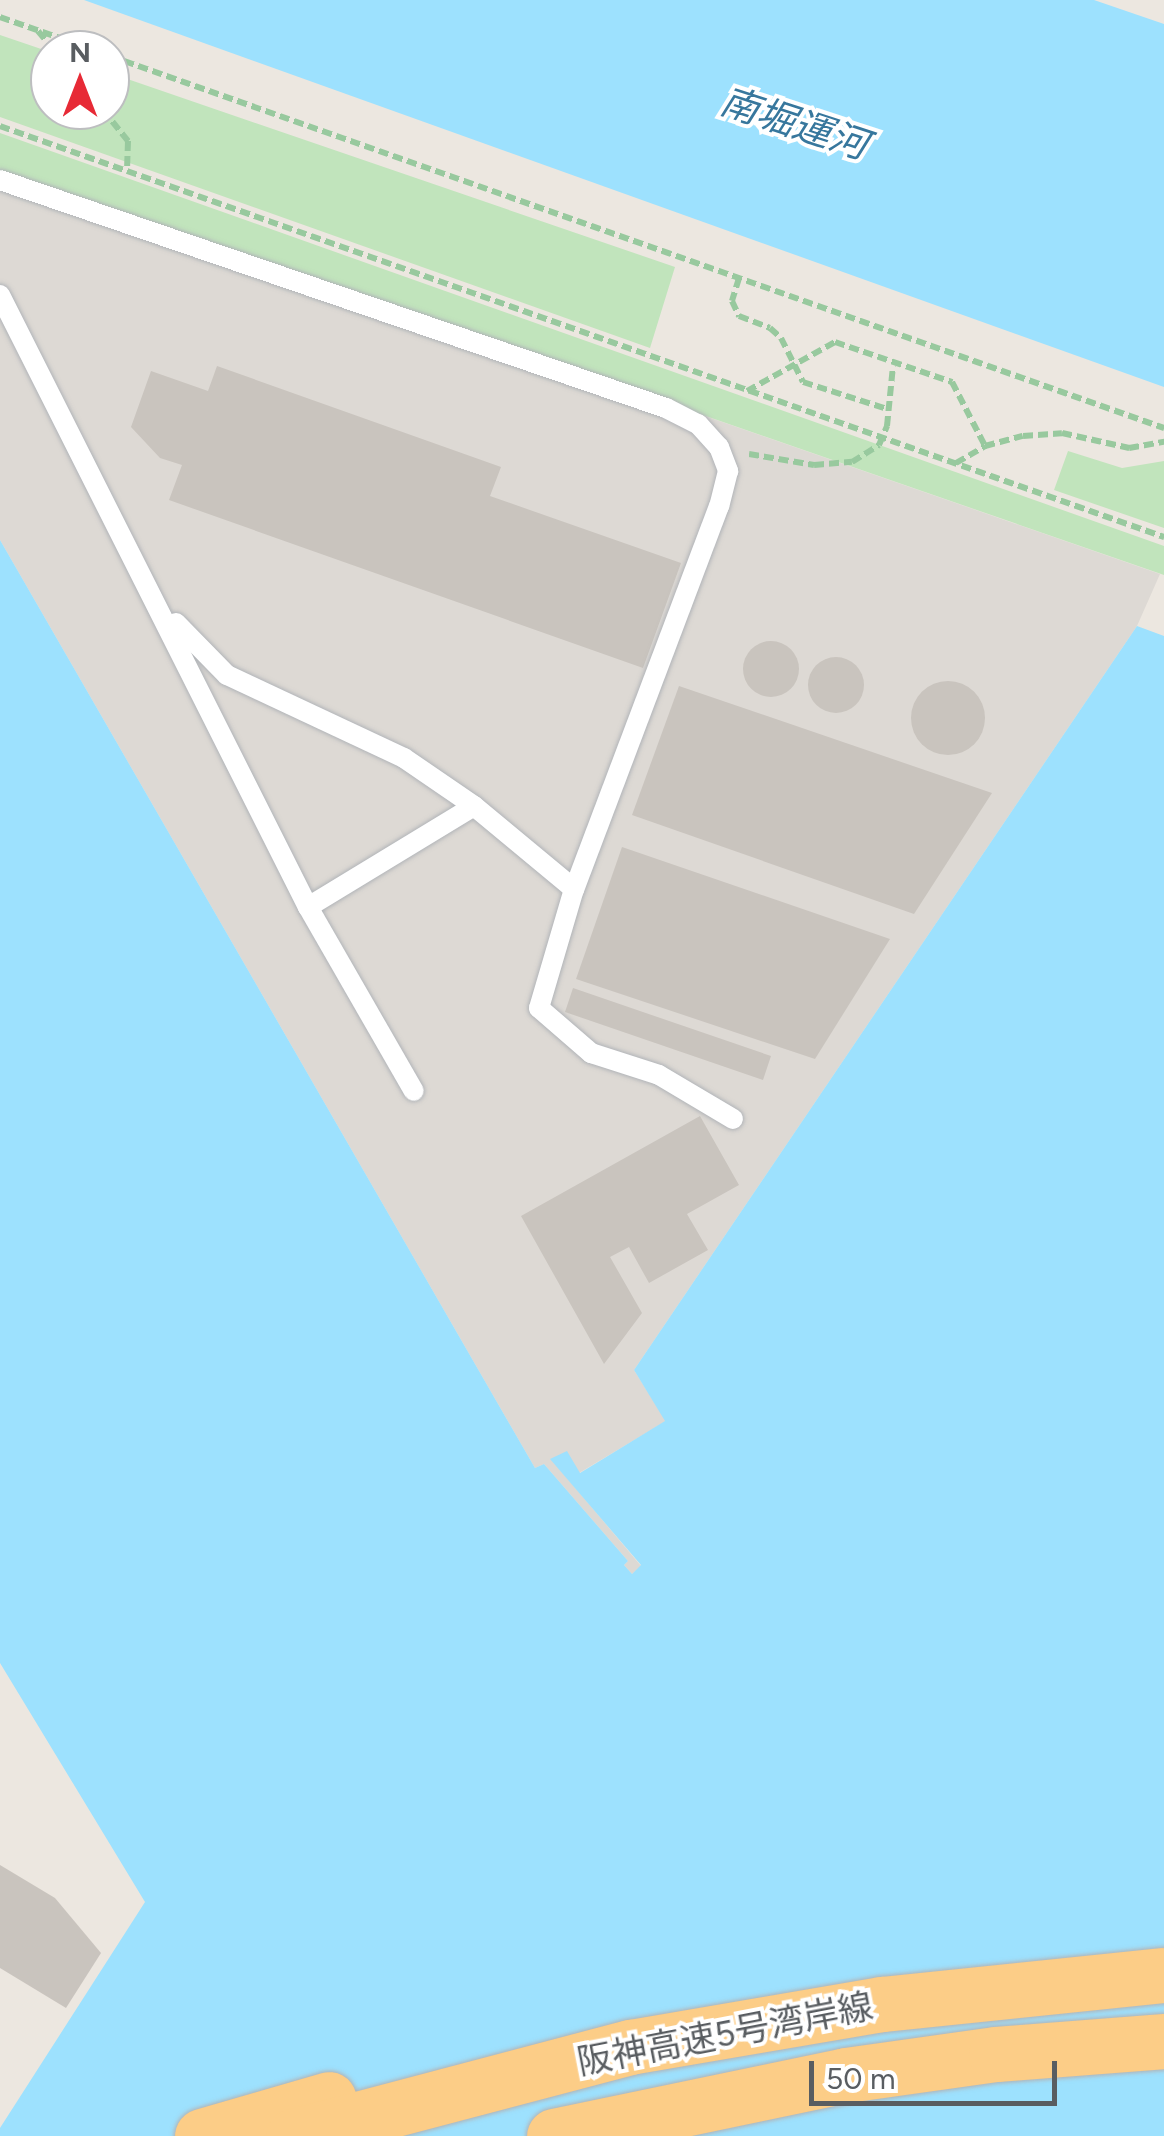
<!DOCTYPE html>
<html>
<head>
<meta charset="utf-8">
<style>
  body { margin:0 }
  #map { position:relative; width:1164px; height:2136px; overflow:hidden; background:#ece7e0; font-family:Figtree,"Noto Sans JP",sans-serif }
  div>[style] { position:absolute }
  .industrial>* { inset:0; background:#ddd9d4 }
  .green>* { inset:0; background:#c1e4bc }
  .water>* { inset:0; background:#9de1fe }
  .building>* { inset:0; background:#c9c4be }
  .round { border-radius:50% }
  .path>* { height:6px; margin-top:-3px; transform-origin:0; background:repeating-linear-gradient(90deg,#98c99e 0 10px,transparent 0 15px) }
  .roads { filter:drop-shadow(0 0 2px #b1b4b8) drop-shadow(0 0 2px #b1b4b8) }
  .service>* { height:20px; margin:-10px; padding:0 10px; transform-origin:10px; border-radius:10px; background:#fff }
  .motorway>* { height:55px; margin:-27.5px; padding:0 27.5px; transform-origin:27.5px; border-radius:27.5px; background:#fccd87 }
  span { translate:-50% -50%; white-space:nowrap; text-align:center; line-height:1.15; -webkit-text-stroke:8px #fff; paint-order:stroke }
  .street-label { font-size:35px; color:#595d61 }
  .water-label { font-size:38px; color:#37779d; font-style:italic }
  .north { position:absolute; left:30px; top:30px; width:100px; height:100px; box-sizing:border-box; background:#fff; border:2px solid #bdbec0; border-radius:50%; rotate:0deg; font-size:28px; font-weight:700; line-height:40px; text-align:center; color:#595d61 }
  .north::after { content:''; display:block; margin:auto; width:35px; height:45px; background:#e72a36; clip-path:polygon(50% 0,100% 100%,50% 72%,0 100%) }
  .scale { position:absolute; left:809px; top:2061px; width:248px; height:45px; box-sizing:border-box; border:5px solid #595d61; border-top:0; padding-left:12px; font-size:30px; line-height:35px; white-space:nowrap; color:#595d61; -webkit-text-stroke:8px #fff; paint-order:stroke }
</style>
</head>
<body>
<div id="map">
  <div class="industrial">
    <i style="clip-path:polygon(0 171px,1160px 574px,1137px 626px,634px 1370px,666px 1421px,579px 1473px,551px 1459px,641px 1566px,632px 1574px,624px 1565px,628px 1561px,544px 1464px,535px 1468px,0 540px)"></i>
  </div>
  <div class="green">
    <i style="clip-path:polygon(0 35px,50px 52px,50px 110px,110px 110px,110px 73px,675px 267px,650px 348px,0 117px)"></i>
    <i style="clip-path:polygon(0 133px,1164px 546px,1164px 575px,0 171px)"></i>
    <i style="clip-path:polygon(1068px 451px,1122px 468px,1164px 461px,1164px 528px,1054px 490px)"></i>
  </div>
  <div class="water">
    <i style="clip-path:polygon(84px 0,1094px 0,1164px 24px,1164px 387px)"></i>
    <i style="clip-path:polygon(0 540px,535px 1468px,544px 1464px,628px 1561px,624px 1565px,632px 1574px,641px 1565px,550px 1459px,567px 1451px,580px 1473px,665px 1421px,634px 1370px,1137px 626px,1164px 636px,1164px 2136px,0 2136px,0 2128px,145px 1902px,0 1663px)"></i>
  </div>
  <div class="building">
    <i style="clip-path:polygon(217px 366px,501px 467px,490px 496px,681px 563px,643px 668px,169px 500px,182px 465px,160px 458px,131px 427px,151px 371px,208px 391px)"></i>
    <i class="round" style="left:743px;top:641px;width:56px;height:56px"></i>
    <i class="round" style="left:808px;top:657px;width:56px;height:56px"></i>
    <i class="round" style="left:911px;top:681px;width:74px;height:74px"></i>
    <i style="clip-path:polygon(679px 686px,992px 793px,914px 914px,632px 815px)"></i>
    <i style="clip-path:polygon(622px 847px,890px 939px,815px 1059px,576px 979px)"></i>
    <i style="clip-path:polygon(573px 988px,771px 1056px,763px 1080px,565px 1012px)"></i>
    <i style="clip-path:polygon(700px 1116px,739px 1185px,687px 1214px,708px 1250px,649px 1283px,629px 1247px,610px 1257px,642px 1313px,604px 1364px,521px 1216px)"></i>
    <i style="clip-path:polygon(0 1865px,55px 1898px,101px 1953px,66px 2008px,0 1968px)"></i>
  </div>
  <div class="path">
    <i style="left:0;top:17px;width:100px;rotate:19.3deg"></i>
    <i style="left:38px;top:31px;width:25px;rotate:50deg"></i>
    <i style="left:110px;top:56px;width:1118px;rotate:19.44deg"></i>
    <i style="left:103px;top:110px;width:40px;rotate:51deg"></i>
    <i style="left:128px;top:141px;width:30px;rotate:92deg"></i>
    <i style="left:127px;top:171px;width:1100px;rotate:19.44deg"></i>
    <i style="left:0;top:126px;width:135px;rotate:19.5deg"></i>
    <i style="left:739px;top:278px;width:24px;rotate:107deg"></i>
    <i style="left:732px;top:301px;width:17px;rotate:65deg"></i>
    <i style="left:739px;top:316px;width:33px;rotate:21deg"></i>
    <i style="left:770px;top:328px;width:15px;rotate:42deg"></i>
    <i style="left:781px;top:338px;width:49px;rotate:63.4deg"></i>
    <i style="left:803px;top:382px;width:88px;rotate:17.8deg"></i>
    <i style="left:747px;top:391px;width:101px;rotate:-29.1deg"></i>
    <i style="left:835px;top:342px;width:124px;rotate:18.9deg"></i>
    <i style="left:952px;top:382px;width:72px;rotate:62.7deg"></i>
    <i style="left:749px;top:454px;width:66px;rotate:9.6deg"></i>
    <i style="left:814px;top:465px;width:38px;rotate:-5deg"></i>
    <i style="left:852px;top:462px;width:32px;rotate:-32deg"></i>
    <i style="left:879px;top:445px;width:21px;rotate:-67deg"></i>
    <i style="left:887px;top:426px;width:60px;rotate:-84.3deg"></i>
    <i style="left:956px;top:463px;width:34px;rotate:-30deg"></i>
    <i style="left:985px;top:446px;width:39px;rotate:-15deg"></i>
    <i style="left:1023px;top:436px;width:39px;rotate:-4deg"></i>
    <i style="left:1062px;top:433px;width:69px;rotate:12.6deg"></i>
    <i style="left:1129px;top:448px;width:36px;rotate:-10deg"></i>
  </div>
  <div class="roads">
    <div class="service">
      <i style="left:0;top:180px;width:704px;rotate:18.9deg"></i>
      <i style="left:666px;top:408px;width:36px;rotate:27deg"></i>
      <i style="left:698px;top:424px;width:31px;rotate:48deg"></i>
      <i style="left:719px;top:447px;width:26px;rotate:69deg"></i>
      <i style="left:728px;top:471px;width:36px;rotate:104deg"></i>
      <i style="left:719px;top:506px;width:410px;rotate:110.7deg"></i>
      <i style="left:574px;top:889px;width:124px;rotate:106.4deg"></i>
      <i style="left:539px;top:1008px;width:69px;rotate:40.9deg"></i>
      <i style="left:591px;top:1053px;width:71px;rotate:17.9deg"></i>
      <i style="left:659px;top:1075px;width:86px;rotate:30.7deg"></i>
      <i style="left:0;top:295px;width:685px;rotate:63.29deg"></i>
      <i style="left:308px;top:907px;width:212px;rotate:60.1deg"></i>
      <i style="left:176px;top:623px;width:73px;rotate:45.6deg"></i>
      <i style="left:227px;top:675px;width:195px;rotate:25.1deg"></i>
      <i style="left:404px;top:758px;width:85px;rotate:34.4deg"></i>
      <i style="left:308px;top:907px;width:194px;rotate:-31.3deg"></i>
      <i style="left:474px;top:806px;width:130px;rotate:39.7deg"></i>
    </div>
    <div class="motorway">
      <i style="left:202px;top:2136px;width:132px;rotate:-16.2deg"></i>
      <i style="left:293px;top:2136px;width:349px;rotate:-14.8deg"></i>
      <i style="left:630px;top:2047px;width:256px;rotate:-9.7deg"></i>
      <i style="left:882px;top:2004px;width:283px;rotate:-5.9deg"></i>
      <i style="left:554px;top:2136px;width:298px;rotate:-11.8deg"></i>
      <i style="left:846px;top:2075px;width:151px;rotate:-8deg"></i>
      <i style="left:996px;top:2054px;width:169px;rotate:-4.4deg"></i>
    </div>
  </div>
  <div class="street-label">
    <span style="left:725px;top:2034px;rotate:-11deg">阪神高速5号湾岸線</span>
  </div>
  <div class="water-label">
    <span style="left:794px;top:124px;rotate:18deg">南堀運河</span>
  </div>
  <div class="north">N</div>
  <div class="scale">50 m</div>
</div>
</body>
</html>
